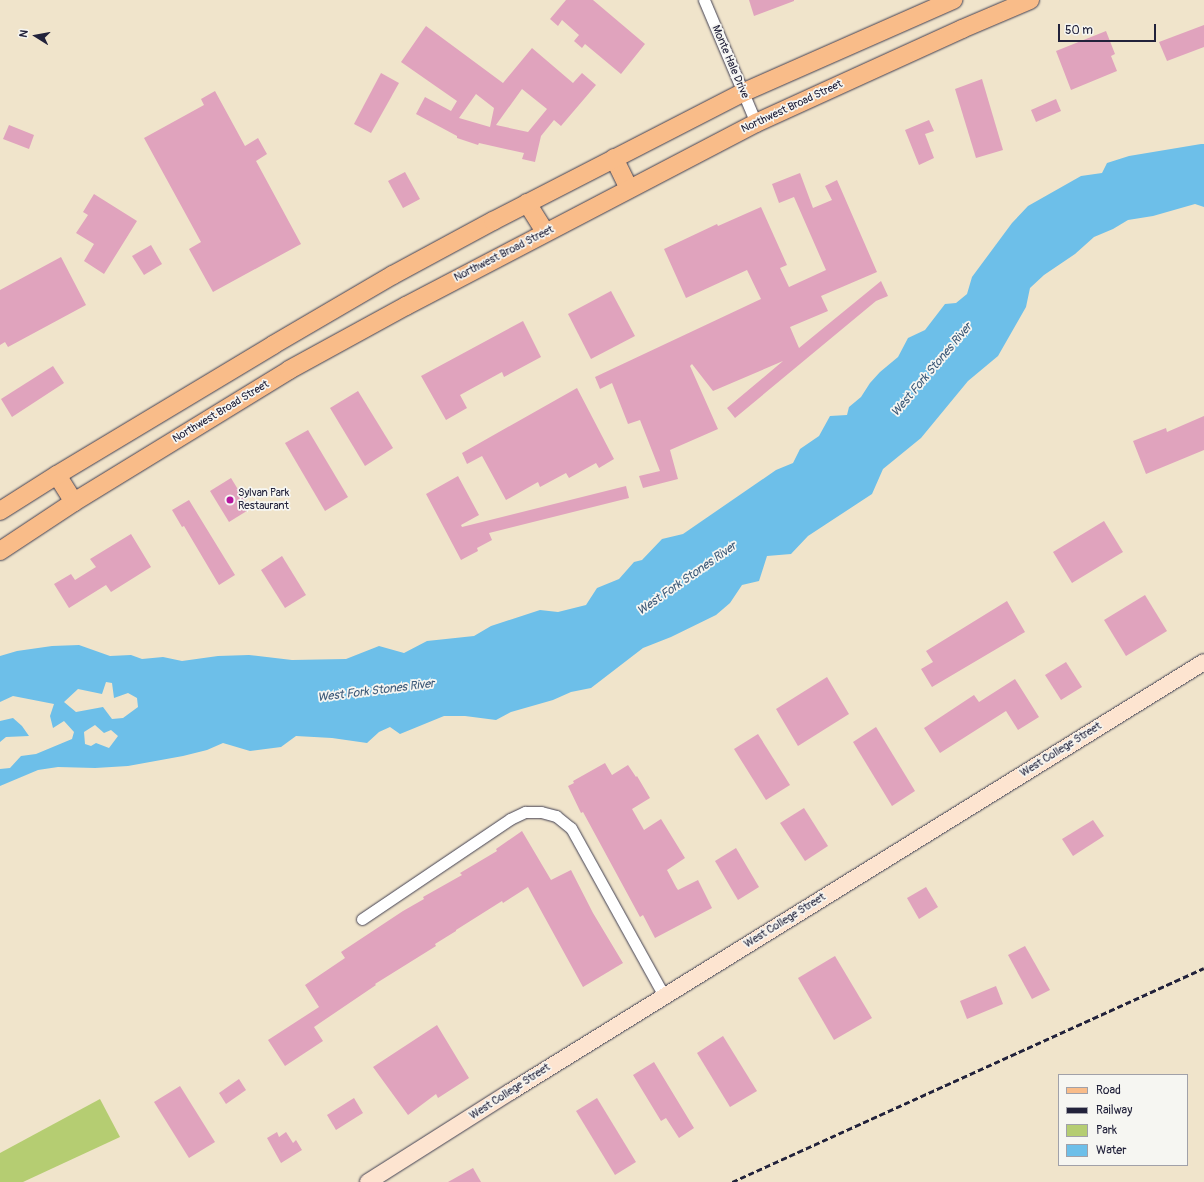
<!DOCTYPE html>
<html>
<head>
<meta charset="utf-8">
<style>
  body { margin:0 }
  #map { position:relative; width:1204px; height:1182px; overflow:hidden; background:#f0e4cb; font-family:Pangolin,sans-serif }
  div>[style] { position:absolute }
  .green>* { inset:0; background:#b5cd72 }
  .water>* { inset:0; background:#6dbfe9 }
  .building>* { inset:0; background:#e0a3bd }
  .roads { filter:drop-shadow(0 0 1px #413f51) drop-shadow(0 0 1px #413f51) }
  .street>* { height:11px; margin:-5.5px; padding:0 5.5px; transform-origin:5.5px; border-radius:5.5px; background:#fff }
  .secondary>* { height:16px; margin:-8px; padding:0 8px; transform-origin:8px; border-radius:8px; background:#fde4d0 }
  .primary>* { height:18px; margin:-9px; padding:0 9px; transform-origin:9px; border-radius:9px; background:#f9bc89 }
  .rail>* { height:3px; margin-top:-1.5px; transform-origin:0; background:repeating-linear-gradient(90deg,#22223b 0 6px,transparent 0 9px) }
  .dots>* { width:11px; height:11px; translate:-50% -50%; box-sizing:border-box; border:2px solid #f6f6f2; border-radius:50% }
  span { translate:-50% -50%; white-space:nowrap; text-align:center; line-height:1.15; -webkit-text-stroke:3.5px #f6f6f2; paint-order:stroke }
  .street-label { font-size:11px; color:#22223b }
  .poi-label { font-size:11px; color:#22223b }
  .left { translate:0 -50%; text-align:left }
  .water-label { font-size:12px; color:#3c5978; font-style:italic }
  .legend { position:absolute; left:1058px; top:1074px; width:130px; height:92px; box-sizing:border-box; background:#f6f6f2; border:1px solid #a1a1a9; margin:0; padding:5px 7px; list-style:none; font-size:12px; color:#22223b }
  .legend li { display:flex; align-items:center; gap:8px; height:20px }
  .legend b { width:20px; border:1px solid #a1a1a9 }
  .north { position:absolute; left:16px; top:16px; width:40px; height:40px; -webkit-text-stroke:3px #f6f6f2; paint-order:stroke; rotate:281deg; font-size:11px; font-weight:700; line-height:16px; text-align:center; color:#22223b }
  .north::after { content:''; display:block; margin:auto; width:14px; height:18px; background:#22223b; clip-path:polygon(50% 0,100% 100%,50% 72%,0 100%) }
  .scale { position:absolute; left:1058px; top:24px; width:98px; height:18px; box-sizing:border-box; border:2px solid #22223b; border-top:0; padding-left:5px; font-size:12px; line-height:14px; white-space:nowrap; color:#22223b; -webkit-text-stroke:3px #f6f6f2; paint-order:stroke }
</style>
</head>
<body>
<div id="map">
  <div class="green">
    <i style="clip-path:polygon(100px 1099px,120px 1137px,23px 1182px,0 1182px,0 1153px)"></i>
  </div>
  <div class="water">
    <i style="clip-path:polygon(evenodd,1201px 144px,1204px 144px,1204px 207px,1195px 204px,1153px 216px,1128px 220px,1113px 229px,1094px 237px,1075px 254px,1044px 275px,1030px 288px,1026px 307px,998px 356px,968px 381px,921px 438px,883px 469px,872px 494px,808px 536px,791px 554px,767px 556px,759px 581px,742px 585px,730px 603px,716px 615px,671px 637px,643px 648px,591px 688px,571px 692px,553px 700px,511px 712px,496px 720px,465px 716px,444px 716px,400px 734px,390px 727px,379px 732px,367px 743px,332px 738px,296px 736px,281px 747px,250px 751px,223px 743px,207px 750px,183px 756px,128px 766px,95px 768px,58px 767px,38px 770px,0 786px,0 769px,10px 768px,21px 756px,36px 754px,72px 739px,74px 732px,64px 721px,53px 728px,50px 716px,54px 704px,13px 696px,0 702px,0 656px,17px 651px,52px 646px,79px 645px,110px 656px,131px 655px,142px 659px,163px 657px,182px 661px,218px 656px,249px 655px,292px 660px,346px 659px,379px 646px,404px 653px,427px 641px,474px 636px,491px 626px,540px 610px,558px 612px,586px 605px,597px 588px,619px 579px,634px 562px,642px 560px,662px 539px,683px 534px,776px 470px,793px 463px,800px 449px,819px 436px,830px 416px,847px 415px,849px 407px,861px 397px,870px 383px,880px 372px,898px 357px,908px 338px,925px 330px,945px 304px,956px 303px,967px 294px,972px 277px,1012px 223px,1028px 206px,1081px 176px,1102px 173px,1107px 163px,1129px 156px,1201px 144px,106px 682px,112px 683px,114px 698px,128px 693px,137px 698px,138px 707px,123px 718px,112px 719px,103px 707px,76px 712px,64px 702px,78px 689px,102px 694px,106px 682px,1201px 144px,95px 725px,104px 733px,111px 730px,118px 736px,109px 748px,96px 743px,91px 746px,85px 744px,84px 732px,95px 725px)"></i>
    <i style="clip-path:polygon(13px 718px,22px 726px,29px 736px,6px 737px,0 742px,0 721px)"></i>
  </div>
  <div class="building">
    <i style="clip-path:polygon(566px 0,593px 0,645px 44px,621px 74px,585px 44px,582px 48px,574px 41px,579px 35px,562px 20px,558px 26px,550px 19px)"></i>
    <i style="clip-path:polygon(749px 0,794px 0,794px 1px,754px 16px)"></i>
    <i style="clip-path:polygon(1204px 25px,1204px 47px,1167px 61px,1159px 42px)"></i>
    <i style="clip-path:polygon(evenodd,426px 26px,503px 83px,532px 48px,573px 83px,582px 73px,596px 85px,561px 126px,554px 120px,541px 136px,535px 162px,522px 159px,524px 153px,479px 143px,478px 145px,457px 138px,457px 136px,416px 114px,425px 97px,451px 111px,457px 101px,401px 62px,426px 26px,522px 89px,547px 109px,528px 132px,496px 125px,522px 89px,426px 26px,476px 94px,494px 108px,490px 127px,459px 118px,476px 94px)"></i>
    <i style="clip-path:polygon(1106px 31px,1115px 54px,1111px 56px,1117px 71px,1071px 90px,1056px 51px)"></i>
    <i style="clip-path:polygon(381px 73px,399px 83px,371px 133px,354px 124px)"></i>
    <i style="clip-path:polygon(982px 79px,1003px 150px,976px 158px,955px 89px)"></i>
    <i style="clip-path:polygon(215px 91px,245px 146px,258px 138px,267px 154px,256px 161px,301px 244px,213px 292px,189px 249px,201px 242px,144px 138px,204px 105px,201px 99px)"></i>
    <i style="clip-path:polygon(1056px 99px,1061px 111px,1036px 122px,1031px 110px)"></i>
    <i style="clip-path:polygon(929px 120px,934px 131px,925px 134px,934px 158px,919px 165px,905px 130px)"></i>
    <i style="clip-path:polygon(9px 125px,34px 135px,29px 149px,3px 139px)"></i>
    <i style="clip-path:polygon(405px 172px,420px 199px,403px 208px,388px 181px)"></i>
    <i style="clip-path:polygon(800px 173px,813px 208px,832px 200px,825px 186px,837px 180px,877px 272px,821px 296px,828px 311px,790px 327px,799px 348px,881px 281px,888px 296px,876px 301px,735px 418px,727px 408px,783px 361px,713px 391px,692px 364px,690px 366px,718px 429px,670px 450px,678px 479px,643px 488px,639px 476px,660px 471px,640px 420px,628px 424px,612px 383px,600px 389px,595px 377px,761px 299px,747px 270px,686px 298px,664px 249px,717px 224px,718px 226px,761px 207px,787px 265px,780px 268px,789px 287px,826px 270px,794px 197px,779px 203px,772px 184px)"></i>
    <i style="clip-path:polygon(94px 194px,137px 221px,104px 274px,84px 261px,94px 244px,76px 233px,88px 215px,83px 212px)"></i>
    <i style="clip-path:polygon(151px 245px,162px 264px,144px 275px,132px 256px)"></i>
    <i style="clip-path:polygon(61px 257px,86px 305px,8px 347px,5px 342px,0 345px,0 290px)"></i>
    <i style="clip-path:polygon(611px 291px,635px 336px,591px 359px,568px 314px)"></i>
    <i style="clip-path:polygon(523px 321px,541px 357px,504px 377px,502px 372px,460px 395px,467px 408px,446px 420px,421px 376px)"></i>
    <i style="clip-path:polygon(53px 366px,64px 383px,12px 417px,1px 399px)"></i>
    <i style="clip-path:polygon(577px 388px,614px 459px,599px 468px,596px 463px,569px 478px,566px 473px,540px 487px,538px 482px,506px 500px,482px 456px,467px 464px,462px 453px)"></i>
    <i style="clip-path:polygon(358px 391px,393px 448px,365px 466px,330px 408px)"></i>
    <i style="clip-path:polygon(1204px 416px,1204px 450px,1146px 474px,1133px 441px,1166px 428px,1167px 432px)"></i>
    <i style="clip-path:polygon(308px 430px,348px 497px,325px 511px,285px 443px)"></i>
    <i style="clip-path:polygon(458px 476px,479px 515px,461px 525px,462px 527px,626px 486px,629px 498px,489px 533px,492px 540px,477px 548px,478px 551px,461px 560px,426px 494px)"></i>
    <i style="clip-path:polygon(231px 478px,250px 509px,229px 522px,210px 491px)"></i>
    <i style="clip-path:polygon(189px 500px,235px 575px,219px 585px,184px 526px,182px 527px,172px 510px)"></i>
    <i style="clip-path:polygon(1104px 521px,1123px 552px,1072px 583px,1053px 552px)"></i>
    <i style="clip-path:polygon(131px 534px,151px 567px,111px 592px,106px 585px,69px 608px,54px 584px,71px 574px,75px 580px,96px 567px,90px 559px)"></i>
    <i style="clip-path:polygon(282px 556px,306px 595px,285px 608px,261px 570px)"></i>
    <i style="clip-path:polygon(1145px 595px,1167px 631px,1126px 656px,1104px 620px)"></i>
    <i style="clip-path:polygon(1007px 601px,1025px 632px,932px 687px,921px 669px,933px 662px,926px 651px)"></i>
    <i style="clip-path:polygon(1066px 662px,1082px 687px,1061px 700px,1045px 675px)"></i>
    <i style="clip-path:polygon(827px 677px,849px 714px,798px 746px,776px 709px)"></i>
    <i style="clip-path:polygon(1015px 679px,1039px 717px,1018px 730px,1006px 711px,940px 753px,924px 728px,974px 695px,979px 702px)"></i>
    <i style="clip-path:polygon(876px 727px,915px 791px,892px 806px,853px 742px)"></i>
    <i style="clip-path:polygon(758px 734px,790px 785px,766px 800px,734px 749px)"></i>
    <i style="clip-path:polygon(605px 763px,612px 775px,628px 765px,636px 777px,637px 776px,650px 798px,632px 809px,644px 830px,661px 819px,685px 858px,667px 870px,676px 887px,678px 890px,698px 880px,712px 908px,655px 938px,643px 915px,640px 917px,583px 812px,581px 813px,568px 786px,574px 783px,573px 781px)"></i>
    <i style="clip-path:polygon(804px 808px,828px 846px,805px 861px,780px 823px)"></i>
    <i style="clip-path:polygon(1093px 820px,1104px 836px,1073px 856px,1062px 839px)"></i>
    <i style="clip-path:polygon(522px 831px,551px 880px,571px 870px,593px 913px,623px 963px,583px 987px,528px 887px,503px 903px,502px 901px,456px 930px,456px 931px,435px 944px,436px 946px,375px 984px,376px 985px,314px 1027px,323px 1041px,285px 1066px,268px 1040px,319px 1007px,305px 985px,345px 958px,341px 952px,403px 911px,424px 899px,423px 897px,462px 875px,460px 873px,497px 851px,496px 849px)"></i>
    <i style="clip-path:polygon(736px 848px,759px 887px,738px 900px,715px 861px)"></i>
    <i style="clip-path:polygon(926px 887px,938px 907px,919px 919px,907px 898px)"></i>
    <i style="clip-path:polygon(1025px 946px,1050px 990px,1032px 999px,1008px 955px)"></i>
    <i style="clip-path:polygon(835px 956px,872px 1018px,834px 1040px,798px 978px)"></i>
    <i style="clip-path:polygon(996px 986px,1003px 1004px,967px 1019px,960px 1001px)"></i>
    <i style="clip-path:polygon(437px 1025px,469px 1078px,438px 1098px,436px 1094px,408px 1115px,373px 1067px)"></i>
    <i style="clip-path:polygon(723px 1036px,757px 1091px,730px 1107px,697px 1053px)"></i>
    <i style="clip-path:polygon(654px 1062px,694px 1128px,679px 1138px,666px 1118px,661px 1121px,633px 1075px)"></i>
    <i style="clip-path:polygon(239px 1079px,246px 1090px,226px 1104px,219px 1093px)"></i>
    <i style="clip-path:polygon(180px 1086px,215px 1142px,189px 1158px,154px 1102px)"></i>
    <i style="clip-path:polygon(354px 1098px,363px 1113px,336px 1130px,327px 1115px)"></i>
    <i style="clip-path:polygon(597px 1098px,636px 1162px,615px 1175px,576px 1111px)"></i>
    <i style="clip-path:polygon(277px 1132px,279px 1137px,286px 1132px,293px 1143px,296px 1140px,302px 1150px,281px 1163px,267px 1138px)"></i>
    <i style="clip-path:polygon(473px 1168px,481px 1182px,448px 1182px)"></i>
  </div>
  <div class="roads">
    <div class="street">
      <i style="left:704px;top:0;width:134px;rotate:67.1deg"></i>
      <i style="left:362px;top:919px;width:179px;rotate:-34deg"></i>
      <i style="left:510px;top:819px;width:17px;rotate:-25deg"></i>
      <i style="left:525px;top:812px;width:16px"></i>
      <i style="left:541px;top:812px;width:16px;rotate:15deg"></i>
      <i style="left:556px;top:816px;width:19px;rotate:39deg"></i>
      <i style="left:571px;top:828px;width:192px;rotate:61deg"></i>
    </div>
    <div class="secondary">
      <i style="left:368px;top:1182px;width:168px;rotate:-32.4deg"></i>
      <i style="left:510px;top:1092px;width:816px;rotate:-31.78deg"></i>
    </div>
    <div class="primary">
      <i style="left:614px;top:158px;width:34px;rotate:64deg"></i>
      <i style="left:527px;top:203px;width:34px;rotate:58deg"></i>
      <i style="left:57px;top:475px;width:32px;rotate:58deg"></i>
      <i style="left:0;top:511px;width:67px;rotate:-32.3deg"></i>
      <i style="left:57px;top:475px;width:252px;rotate:-31deg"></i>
      <i style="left:273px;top:345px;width:139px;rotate:-30.3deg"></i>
      <i style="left:393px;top:275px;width:114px;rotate:-28.4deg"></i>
      <i style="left:493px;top:221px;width:280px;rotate:-27.2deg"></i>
      <i style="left:742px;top:93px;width:231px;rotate:-23.8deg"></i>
      <i style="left:0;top:551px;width:89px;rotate:-33.5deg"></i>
      <i style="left:74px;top:502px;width:252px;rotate:-31.5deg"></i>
      <i style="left:289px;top:370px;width:133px;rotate:-28.7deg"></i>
      <i style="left:406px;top:306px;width:395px;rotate:-27.6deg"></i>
      <i style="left:756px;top:123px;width:226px;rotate:-24.5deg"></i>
      <i style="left:962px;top:29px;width:74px;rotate:-23.1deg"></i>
    </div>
  </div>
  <div class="rail">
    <i style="left:732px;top:1182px;width:518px;rotate:-24.39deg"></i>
  </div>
  <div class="dots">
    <i style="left:230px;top:500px;background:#b5179e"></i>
  </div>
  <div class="street-label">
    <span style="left:730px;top:62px;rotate:67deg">Monte Hale Drive</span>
    <span style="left:792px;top:107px;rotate:-25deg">Northwest Broad Street</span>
    <span style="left:504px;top:254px;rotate:-27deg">Northwest Broad Street</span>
    <span style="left:221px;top:412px;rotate:-31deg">Northwest Broad Street</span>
    <span style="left:1061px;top:750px;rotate:-32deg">West College Street</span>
    <span style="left:785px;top:921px;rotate:-32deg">West College Street</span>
    <span style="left:510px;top:1092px;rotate:-33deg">West College Street</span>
  </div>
  <div class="poi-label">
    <span class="left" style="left:238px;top:500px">Sylvan Park<br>Restaurant</span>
  </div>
  <div class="water-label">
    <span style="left:932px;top:370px;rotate:-50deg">West Fork Stones River</span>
    <span style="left:687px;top:579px;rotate:-35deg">West Fork Stones River</span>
    <span style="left:376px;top:691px;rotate:-7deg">West Fork Stones River</span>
  </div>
  <ul class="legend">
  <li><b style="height:5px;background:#f9bc89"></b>Road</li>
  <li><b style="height:5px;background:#22223b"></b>Railway</li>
  <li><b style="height:11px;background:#b5cd72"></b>Park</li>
  <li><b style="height:11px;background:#6dbfe9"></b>Water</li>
  </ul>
  <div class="north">N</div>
  <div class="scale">50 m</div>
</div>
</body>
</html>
